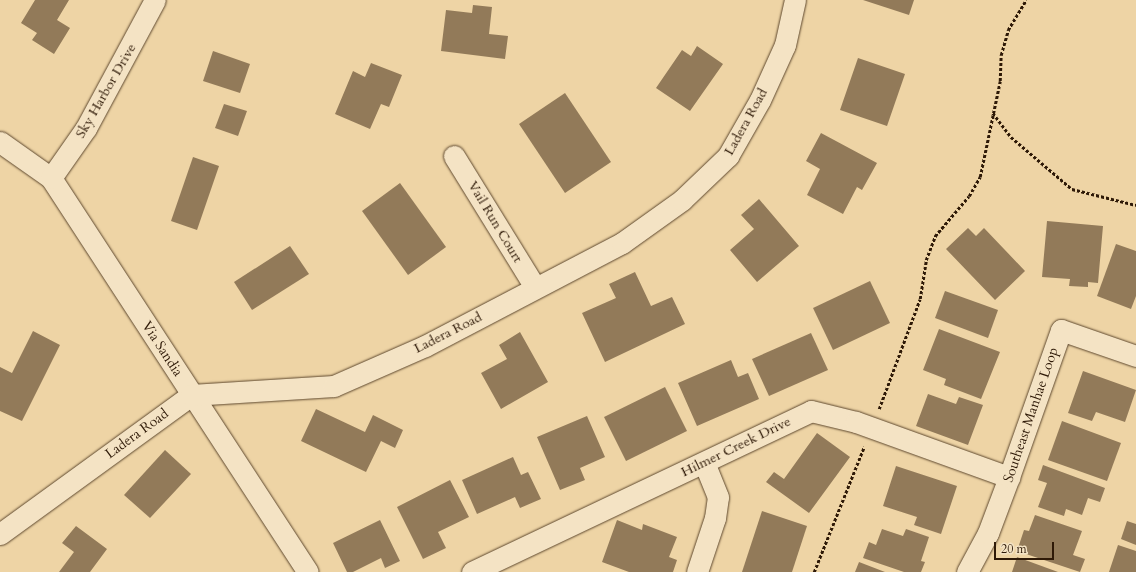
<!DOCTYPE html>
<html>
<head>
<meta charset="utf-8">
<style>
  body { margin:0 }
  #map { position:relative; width:1136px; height:572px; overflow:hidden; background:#eed4a5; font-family:Cardo,serif }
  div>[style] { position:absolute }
  .building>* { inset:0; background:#927a59 }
  .path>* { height:2.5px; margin-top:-1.25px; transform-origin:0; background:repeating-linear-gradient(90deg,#2e1907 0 3px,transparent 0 5px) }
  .roads { filter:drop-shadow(0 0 1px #5e482e) drop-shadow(0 0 1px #5e482e) }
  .street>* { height:21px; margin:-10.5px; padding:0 10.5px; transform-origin:10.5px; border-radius:10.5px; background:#f4e3c4 }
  span { translate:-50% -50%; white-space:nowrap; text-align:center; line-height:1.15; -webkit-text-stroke:3px #f4e3c4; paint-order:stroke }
  .street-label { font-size:14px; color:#2e1907 }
  .scale { position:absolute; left:994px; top:542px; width:60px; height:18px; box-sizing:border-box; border:2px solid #2e1907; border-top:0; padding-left:5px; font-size:12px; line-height:14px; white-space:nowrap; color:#2e1907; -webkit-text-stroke:3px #f4e3c4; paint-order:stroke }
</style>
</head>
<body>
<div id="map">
  <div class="building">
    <i style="clip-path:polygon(35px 0,69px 0,57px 20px,70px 28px,54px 54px,32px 40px,37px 33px,21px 23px)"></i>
    <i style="clip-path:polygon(863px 0,914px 0,909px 15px)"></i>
    <i style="clip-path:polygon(473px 5px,492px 7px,489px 34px,508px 36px,505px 59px,441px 51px,446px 10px,472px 13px)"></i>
    <i style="clip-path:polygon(697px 46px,723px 64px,690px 111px,656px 88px,682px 50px,691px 56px)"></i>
    <i style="clip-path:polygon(213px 51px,250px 64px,240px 93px,203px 81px)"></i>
    <i style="clip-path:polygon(858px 58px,905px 74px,887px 126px,840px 110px)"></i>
    <i style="clip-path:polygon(371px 63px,402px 75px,389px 107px,381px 104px,370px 129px,335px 114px,353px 71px,365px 77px)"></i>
    <i style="clip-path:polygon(565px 93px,611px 162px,565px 193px,519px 124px)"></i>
    <i style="clip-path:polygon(224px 104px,247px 111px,238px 136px,215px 128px)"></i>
    <i style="clip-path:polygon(821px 133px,877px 163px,862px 190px,857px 187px,843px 214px,807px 195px,820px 169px,806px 161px)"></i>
    <i style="clip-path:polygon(193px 157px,219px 166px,197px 230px,171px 221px)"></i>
    <i style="clip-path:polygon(400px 183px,446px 247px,408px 275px,362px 211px)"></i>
    <i style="clip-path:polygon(759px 199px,799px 246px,757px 282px,730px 250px,754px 229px,741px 215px)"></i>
    <i style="clip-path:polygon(1047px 221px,1103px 226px,1098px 283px,1088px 282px,1088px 287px,1069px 286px,1070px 279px,1042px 277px)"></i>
    <i style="clip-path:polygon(968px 228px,976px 236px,984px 228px,1025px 271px,995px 300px,946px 249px)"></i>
    <i style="clip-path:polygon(1116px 244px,1136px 251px,1136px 296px,1131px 309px,1097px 296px)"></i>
    <i style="clip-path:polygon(290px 246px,309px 274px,252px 310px,234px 282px)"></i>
    <i style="clip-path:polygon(635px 272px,651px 306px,672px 297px,685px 324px,605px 362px,582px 313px,616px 298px,609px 284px)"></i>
    <i style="clip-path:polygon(870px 281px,890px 323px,833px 350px,813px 308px)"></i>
    <i style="clip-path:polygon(945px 291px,998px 310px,988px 338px,935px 318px)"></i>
    <i style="clip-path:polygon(939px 329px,1000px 352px,981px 399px,944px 385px,946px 379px,923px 370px)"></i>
    <i style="clip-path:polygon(33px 331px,60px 345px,22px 421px,0 411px,0 367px,12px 373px)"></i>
    <i style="clip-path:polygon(520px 332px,548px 382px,501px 409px,481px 373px,507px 359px,499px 345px)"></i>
    <i style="clip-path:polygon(811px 333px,828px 370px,769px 396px,752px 359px)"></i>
    <i style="clip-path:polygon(731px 360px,738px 377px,748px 373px,759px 399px,697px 426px,678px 383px)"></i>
    <i style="clip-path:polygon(1083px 371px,1136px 390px,1125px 422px,1096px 412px,1092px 421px,1068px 413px)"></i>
    <i style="clip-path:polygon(665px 387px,687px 431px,626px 461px,604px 417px)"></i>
    <i style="clip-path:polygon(928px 394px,956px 404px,959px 397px,983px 405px,968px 445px,916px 426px)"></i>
    <i style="clip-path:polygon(316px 409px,365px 432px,373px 415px,403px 430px,395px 448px,381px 441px,366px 472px,301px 441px)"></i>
    <i style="clip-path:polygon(587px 416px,605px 457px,580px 468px,585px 480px,560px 490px,537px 437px)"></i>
    <i style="clip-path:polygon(1062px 421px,1121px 443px,1107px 481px,1048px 460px)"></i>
    <i style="clip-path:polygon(817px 433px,850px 457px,809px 513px,766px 482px,774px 472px,784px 479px)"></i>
    <i style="clip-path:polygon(165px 450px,191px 474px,150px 518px,124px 495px)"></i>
    <i style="clip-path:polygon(513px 457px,521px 475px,528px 472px,541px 499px,520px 508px,515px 497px,477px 514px,462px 480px)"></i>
    <i style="clip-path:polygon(1043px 465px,1105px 488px,1100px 502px,1088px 498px,1082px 515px,1066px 509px,1064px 516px,1038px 507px,1047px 483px,1038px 480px)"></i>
    <i style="clip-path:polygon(896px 466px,957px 486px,941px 534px,914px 525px,917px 517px,883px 506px)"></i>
    <i style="clip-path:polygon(450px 480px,469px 517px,438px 532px,446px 548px,423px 559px,397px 507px)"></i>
    <i style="clip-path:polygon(762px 511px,807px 526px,792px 572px,742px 572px)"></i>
    <i style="clip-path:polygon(1035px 515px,1082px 531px,1073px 555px,1085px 559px,1080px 572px,1017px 551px,1024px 530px,1029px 531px)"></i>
    <i style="clip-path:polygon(380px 520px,400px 561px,385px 568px,381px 558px,353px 572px,347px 572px,333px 543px)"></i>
    <i style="clip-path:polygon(617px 520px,642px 530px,643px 524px,677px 537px,669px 557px,677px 560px,673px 572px,629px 572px,602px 562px)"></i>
    <i style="clip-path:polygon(1127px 521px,1136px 524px,1136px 545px,1121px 539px)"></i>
    <i style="clip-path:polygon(76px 526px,107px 549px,90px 572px,59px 572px,74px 552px,62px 543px)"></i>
    <i style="clip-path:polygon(882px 529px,903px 536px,906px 529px,929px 537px,921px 561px,925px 562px,921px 572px,904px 572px,863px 558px,869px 542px,876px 545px)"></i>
    <i style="clip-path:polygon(1118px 545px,1136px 551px,1136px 572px,1109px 572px)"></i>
    <i style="clip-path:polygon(1017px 557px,1058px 572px,1012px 572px)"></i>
    <i style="clip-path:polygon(859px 562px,885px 572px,855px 572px)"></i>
  </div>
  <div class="path">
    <i style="left:993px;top:113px;width:30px;rotate:53deg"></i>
    <i style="left:1011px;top:137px;width:80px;rotate:40.4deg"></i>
    <i style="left:1072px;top:189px;width:66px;rotate:14deg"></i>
    <i style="left:879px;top:409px;width:117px;rotate:-69.6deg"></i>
    <i style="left:920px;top:299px;width:39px;rotate:-81deg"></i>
    <i style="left:926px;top:260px;width:26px;rotate:-69deg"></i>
    <i style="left:935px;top:236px;width:52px;rotate:-49.6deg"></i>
    <i style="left:969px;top:196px;width:22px;rotate:-60deg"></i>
    <i style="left:980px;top:177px;width:98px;rotate:-78.2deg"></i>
    <i style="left:1000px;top:81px;width:26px;rotate:-88deg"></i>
    <i style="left:1001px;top:55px;width:26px;rotate:-74deg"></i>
    <i style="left:1008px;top:30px;width:35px;rotate:-59deg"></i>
    <i style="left:814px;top:572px;width:135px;rotate:-68.2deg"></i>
  </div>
  <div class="roads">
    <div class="street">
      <i style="left:0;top:142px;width:62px;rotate:35.2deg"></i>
      <i style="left:51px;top:178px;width:470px;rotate:56.9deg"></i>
      <i style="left:454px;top:156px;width:154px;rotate:58.3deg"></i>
      <i style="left:51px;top:178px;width:61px;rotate:-55deg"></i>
      <i style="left:86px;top:128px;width:145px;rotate:-61.7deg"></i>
      <i style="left:0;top:534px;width:236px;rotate:-36deg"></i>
      <i style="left:191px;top:395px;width:143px;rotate:-3.6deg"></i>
      <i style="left:334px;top:386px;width:99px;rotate:-23.7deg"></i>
      <i style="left:425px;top:346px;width:222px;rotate:-27.6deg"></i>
      <i style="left:622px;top:243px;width:74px;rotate:-35.6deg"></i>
      <i style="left:682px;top:200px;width:64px;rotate:-43.7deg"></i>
      <i style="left:728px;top:156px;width:64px;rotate:-60.3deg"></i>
      <i style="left:760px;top:100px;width:60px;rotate:-65.6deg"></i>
      <i style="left:785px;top:45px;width:46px;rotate:-77.5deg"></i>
      <i style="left:472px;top:572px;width:375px;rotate:-25.4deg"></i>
      <i style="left:811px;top:411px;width:46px;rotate:13.7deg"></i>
      <i style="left:856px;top:422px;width:163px;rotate:19.8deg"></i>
      <i style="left:697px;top:572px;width:57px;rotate:-71.6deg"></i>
      <i style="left:715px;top:518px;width:21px;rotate:-82deg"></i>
      <i style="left:718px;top:497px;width:37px;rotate:-112deg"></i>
      <i style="left:967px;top:572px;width:44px;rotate:-61.7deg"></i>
      <i style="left:988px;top:533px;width:60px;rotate:-69.4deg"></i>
      <i style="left:1009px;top:477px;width:156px;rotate:-70.5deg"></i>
      <i style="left:1061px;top:330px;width:79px;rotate:19.1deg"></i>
    </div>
  </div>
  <div class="street-label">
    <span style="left:106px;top:91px;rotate:-60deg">Sky Harbor Drive</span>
    <span style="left:746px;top:122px;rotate:-61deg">Ladera Road</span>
    <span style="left:495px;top:222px;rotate:59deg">Vail Run Court</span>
    <span style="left:448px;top:333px;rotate:-27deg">Ladera Road</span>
    <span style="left:162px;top:349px;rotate:57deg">Via Sandia</span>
    <span style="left:1031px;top:415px;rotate:-71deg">Southeast Manhae Loop</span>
    <span style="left:137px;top:434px;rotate:-36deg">Ladera Road</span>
    <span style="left:736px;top:447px;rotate:-26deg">Hilmer Creek Drive</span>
  </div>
  <div class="scale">20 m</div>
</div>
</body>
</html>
